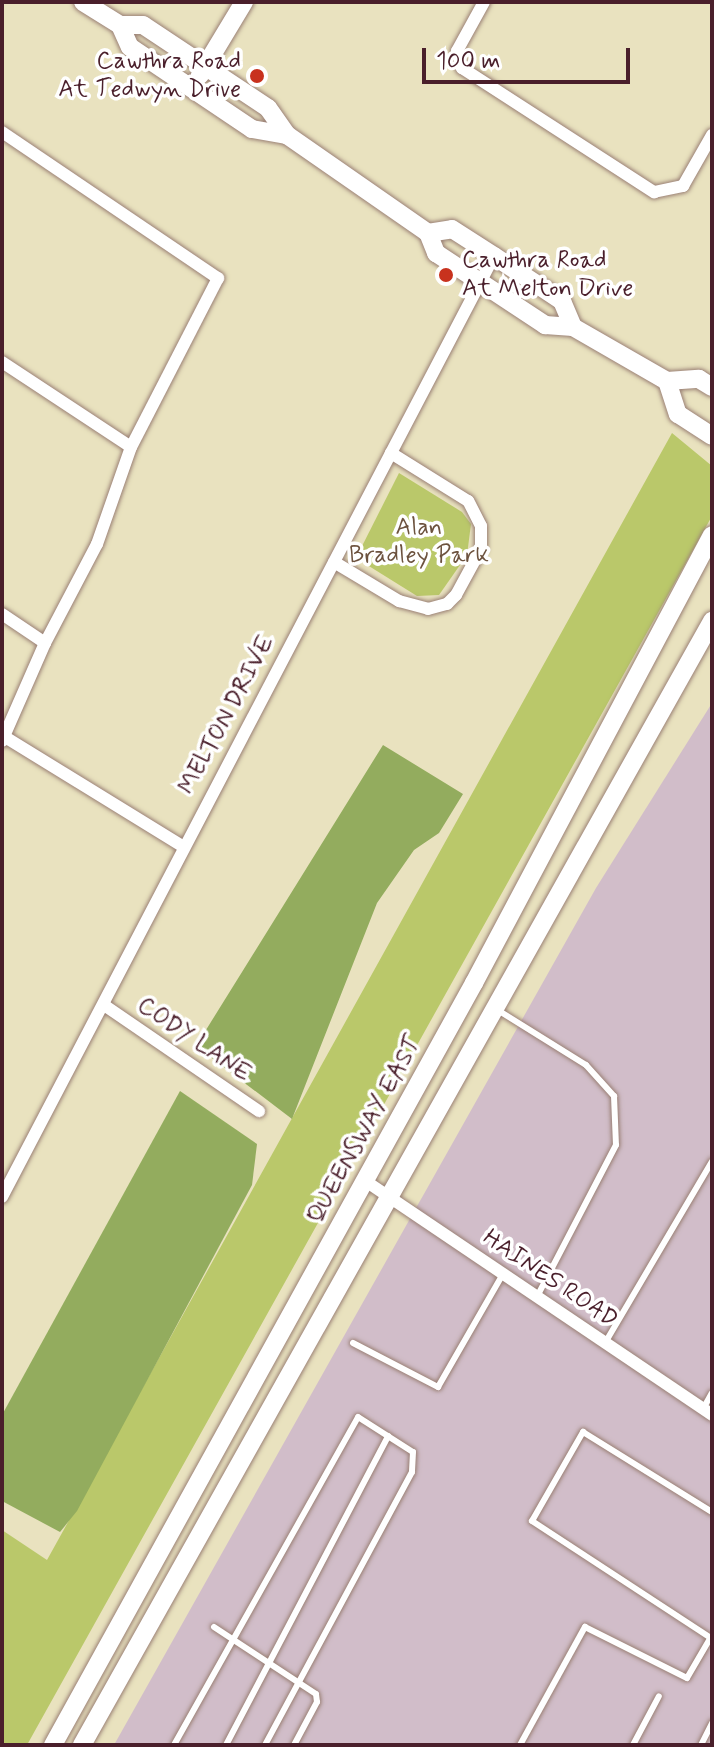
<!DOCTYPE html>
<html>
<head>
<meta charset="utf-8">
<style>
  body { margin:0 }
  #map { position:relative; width:714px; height:1747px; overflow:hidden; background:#e9e2bf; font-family:Mynerve,sans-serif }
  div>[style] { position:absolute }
  .industrial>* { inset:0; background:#d1bdc9 }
  .green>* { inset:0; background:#bac86a }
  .forest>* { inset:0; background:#93ac5e }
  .roads { filter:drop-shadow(0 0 2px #9a8075) drop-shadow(0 0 2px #9a8075) }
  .lane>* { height:6px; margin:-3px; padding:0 3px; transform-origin:3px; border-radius:3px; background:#fff }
  .street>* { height:12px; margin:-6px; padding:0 6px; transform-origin:6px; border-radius:6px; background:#fff }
  .secondary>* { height:18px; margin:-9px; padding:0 9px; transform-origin:9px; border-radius:9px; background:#fff }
  .dots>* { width:22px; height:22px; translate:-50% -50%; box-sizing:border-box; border:4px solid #fff; border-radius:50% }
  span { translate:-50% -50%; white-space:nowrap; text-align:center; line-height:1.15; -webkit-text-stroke:7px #fff; paint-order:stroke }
  .poi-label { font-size:24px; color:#4a1f2b }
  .right { translate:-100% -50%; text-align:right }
  .left { translate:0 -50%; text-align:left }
  .park-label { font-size:24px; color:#6c523e }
  .street-label { font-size:24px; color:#4a1f2b }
  .frame { position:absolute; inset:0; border:4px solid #4a1f2b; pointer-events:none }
  .scale { position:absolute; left:422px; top:48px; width:208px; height:36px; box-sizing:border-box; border:4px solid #4a1f2b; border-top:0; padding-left:10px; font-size:24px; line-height:28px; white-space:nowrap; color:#4a1f2b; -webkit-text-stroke:6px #fff; paint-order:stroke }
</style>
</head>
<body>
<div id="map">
  <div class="industrial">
    <i style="clip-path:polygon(712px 703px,712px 1745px,114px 1745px,596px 888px)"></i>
  </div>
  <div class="green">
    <i style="clip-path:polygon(672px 433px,712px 466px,712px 516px,27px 1745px,2px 1745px,2px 1530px,47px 1560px)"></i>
    <i style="clip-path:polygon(399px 473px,462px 512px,471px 524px,467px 555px,439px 595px,417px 596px,356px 558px)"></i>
  </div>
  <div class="forest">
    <i style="clip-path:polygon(383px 745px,463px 794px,439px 833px,414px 850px,377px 903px,292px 1119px,196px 1046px)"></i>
    <i style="clip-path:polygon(180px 1091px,257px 1144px,252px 1185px,77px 1511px,60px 1532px,2px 1501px,2px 1415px)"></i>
  </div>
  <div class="roads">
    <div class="lane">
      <i style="left:496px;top:1009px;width:106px;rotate:31.9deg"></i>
      <i style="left:586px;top:1065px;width:42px;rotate:47.9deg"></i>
      <i style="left:614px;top:1096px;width:49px;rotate:87.7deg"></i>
      <i style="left:616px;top:1145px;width:171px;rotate:117.5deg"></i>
      <i style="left:353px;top:1343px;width:96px;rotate:27.4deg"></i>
      <i style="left:438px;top:1387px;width:130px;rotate:-60.1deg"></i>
      <i style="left:605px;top:1343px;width:211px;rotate:-59.5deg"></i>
      <i style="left:703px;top:1409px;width:18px;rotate:-61deg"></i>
      <i style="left:214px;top:1627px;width:122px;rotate:33.3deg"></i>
      <i style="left:316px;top:1694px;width:8px;rotate:83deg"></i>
      <i style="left:317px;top:1702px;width:49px;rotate:118.1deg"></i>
      <i style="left:711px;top:1638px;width:214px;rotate:-146.8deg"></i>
      <i style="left:532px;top:1521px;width:103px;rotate:-60.2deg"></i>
      <i style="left:583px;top:1432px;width:152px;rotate:31.8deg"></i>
      <i style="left:174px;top:1745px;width:376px;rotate:-60.7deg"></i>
      <i style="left:358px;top:1417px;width:65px;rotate:32.5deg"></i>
      <i style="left:413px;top:1452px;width:20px;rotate:93deg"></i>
      <i style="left:412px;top:1472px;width:310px;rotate:118.3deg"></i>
      <i style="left:226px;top:1745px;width:349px;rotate:-62.3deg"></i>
      <i style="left:520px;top:1745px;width:135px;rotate:-61.2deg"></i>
      <i style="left:585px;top:1627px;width:114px;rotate:26.6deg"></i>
      <i style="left:687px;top:1678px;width:48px;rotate:-59.7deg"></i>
      <i style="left:633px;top:1745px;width:55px;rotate:-62deg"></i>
      <i style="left:701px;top:1745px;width:25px;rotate:-63deg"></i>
    </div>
    <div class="street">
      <i style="left:484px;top:2px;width:56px;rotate:118.9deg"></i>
      <i style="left:457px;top:51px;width:18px;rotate:74deg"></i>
      <i style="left:462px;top:68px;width:229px;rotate:32.9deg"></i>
      <i style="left:654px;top:192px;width:30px;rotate:-12deg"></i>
      <i style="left:683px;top:186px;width:59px;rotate:-60.4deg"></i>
      <i style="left:2px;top:132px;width:261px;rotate:34.1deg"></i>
      <i style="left:218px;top:278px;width:190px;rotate:117.2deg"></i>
      <i style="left:131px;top:447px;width:103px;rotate:109.3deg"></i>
      <i style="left:97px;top:544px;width:112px;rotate:117.7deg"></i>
      <i style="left:45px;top:643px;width:107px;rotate:113.7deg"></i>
      <i style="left:2px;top:362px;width:154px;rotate:33.4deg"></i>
      <i style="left:334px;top:562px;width:76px;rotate:31deg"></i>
      <i style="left:399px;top:601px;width:30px;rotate:15deg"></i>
      <i style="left:428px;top:609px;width:20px;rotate:-15deg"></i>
      <i style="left:447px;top:604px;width:13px;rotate:-45deg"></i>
      <i style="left:456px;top:595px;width:52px;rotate:-61.5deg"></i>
      <i style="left:481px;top:549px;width:23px;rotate:-90deg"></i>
      <i style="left:481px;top:526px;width:28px;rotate:-117deg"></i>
      <i style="left:468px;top:501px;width:91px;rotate:-148.1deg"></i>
      <i style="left:2px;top:614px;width:52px;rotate:34deg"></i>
      <i style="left:5px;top:737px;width:208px;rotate:31.6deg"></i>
      <i style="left:104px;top:1005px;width:188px;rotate:34.4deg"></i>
      <i style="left:364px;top:1180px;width:420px;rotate:34deg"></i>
      <i style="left:2px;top:1197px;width:1062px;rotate:-62.4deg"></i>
    </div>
    <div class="secondary">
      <i style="left:83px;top:2px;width:44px;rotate:31.9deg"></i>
      <i style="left:120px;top:25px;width:23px"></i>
      <i style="left:143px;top:25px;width:150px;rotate:33.6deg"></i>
      <i style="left:268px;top:108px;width:33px;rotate:55deg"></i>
      <i style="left:287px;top:135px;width:172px;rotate:34.8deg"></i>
      <i style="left:428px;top:233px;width:22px;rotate:68deg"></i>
      <i style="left:436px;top:253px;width:131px;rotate:33.4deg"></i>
      <i style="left:545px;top:325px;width:28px;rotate:4deg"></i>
      <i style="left:573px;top:327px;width:108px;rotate:29.9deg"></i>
      <i style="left:667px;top:381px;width:32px;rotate:-4deg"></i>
      <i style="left:699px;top:379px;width:15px;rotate:32deg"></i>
      <i style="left:120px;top:25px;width:24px;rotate:66deg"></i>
      <i style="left:130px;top:47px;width:147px;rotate:33.9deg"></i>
      <i style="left:252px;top:129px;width:36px;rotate:10deg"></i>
      <i style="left:200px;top:75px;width:85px;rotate:-58.9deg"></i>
      <i style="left:428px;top:233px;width:24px;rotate:-9deg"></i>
      <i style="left:452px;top:229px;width:50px;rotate:32.7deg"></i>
      <i style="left:494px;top:256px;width:82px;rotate:33.5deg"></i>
      <i style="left:562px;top:301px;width:28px;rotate:67deg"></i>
      <i style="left:667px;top:381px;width:35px;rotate:72deg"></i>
      <i style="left:678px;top:414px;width:40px;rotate:32.9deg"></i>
      <i style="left:53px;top:1745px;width:871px;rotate:-61.08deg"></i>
      <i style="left:474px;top:983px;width:507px;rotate:-62.02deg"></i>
      <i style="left:82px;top:1745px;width:1289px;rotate:-60.73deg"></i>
    </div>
  </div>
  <div class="dots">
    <i style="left:257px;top:76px;background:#c8321e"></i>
    <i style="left:446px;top:275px;background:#c8321e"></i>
  </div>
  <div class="poi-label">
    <span class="right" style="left:241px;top:76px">Cawthra Road<br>At Tedwyn Drive</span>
    <span class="left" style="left:462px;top:275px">Cawthra Road<br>At Melton Drive</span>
  </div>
  <div class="park-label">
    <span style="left:419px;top:542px">Alan<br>Bradley Park</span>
  </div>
  <div class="street-label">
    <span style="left:227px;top:715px;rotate:-62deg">MELTON DRIVE</span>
    <span style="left:194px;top:1040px;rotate:34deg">CODY LANE</span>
    <span style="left:365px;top:1130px;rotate:-61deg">QUEENSWAY EAST</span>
    <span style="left:550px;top:1279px;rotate:34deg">HAINES ROAD</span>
  </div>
  <div class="frame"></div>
  <div class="scale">100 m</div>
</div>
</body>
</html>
